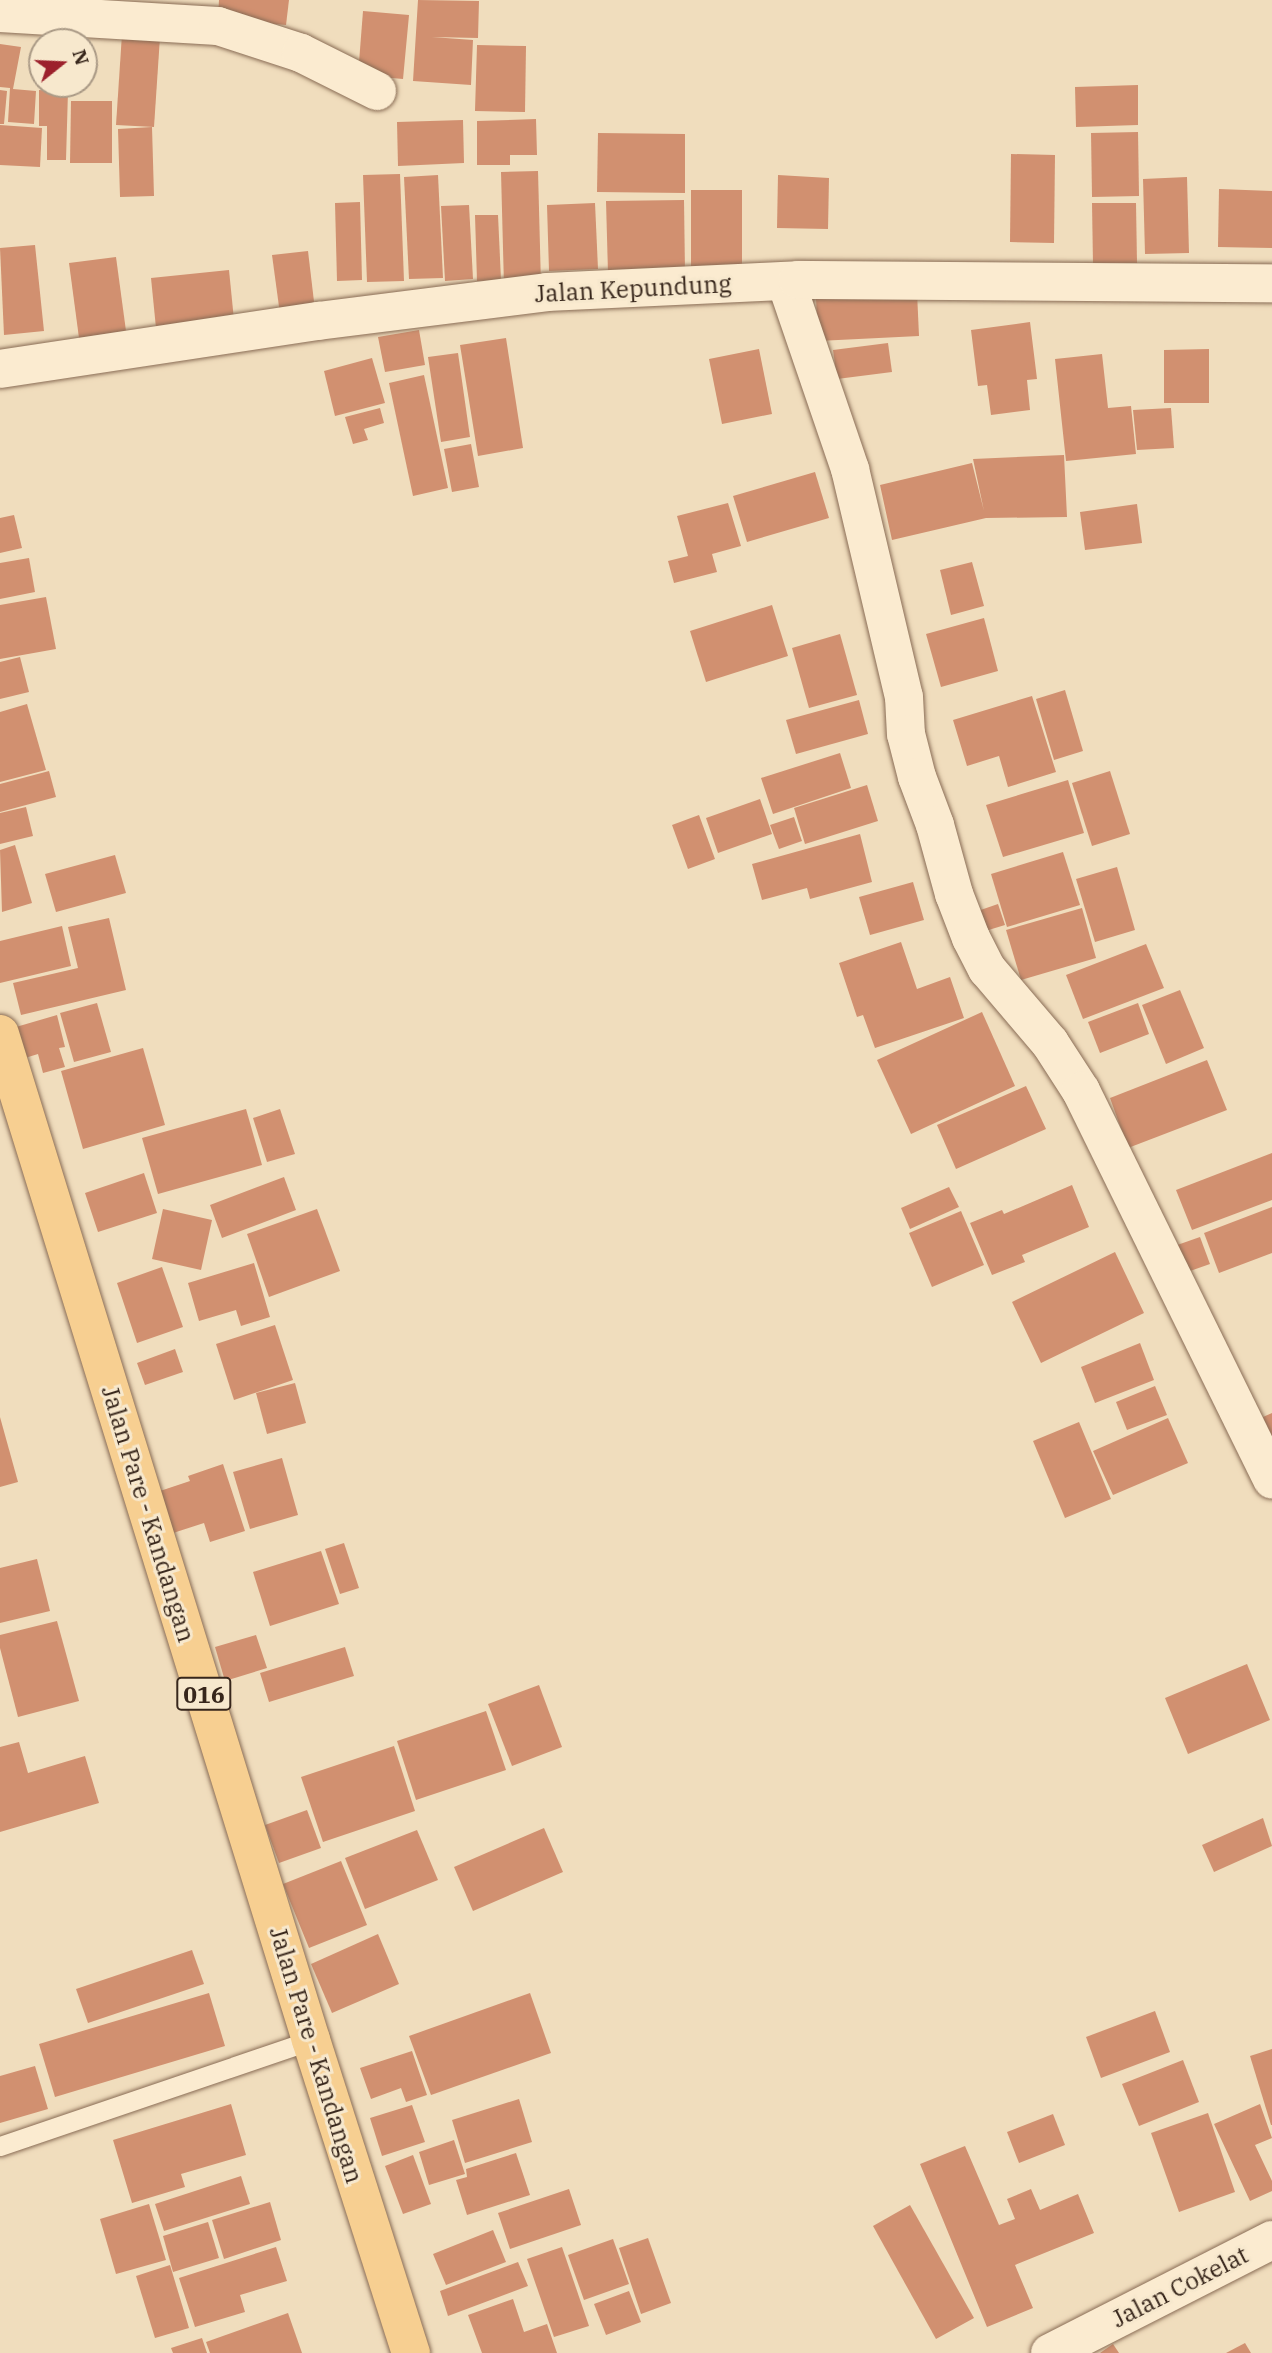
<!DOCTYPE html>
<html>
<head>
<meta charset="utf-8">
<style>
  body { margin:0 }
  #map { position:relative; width:1272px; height:2353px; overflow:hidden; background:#f0ddbd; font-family:"IBM Plex Serif",serif }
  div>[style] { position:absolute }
  .building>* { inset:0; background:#d19070 }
  .roads { filter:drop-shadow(0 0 2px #896c55) drop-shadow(0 0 2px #896c55) }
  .service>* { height:19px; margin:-9.5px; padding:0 9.5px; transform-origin:9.5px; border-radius:9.5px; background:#fbebd0 }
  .minor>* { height:38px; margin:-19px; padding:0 19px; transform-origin:19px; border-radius:19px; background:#fbebd0 }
  .primary>* { height:38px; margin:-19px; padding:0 19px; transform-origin:19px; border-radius:19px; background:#f7cf91 }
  span { translate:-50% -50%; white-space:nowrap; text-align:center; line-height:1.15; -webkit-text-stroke:6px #f7e8cd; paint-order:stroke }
  .shield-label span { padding:2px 5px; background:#f7e8cd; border:2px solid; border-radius:5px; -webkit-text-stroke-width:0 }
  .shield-label { font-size:23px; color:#37261b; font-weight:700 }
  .street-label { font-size:24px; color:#37261b }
  .north { position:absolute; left:28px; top:28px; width:70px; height:70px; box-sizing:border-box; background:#f7e8cd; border:2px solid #aa9a86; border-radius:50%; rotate:72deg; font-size:19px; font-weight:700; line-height:28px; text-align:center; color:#37261b }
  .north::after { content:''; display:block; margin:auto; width:24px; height:32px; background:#9c212c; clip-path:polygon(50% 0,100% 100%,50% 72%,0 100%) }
</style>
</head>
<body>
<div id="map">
  <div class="building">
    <i style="clip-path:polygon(219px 0,289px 0,286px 25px,218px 19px)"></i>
    <i style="clip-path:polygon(418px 0,479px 1px,478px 38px,432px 37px,473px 40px,471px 85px,413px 81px)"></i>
    <i style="clip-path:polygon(363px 11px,409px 15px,403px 79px,358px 75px)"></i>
    <i style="clip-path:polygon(122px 34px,160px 37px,154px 127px,116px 125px)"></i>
    <i style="clip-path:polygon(0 44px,21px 47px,13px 89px,36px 91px,34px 124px,8px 122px,10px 88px,0 87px)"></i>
    <i style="clip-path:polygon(477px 45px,526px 46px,525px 112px,475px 111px)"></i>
    <i style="clip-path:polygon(1138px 85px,1138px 125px,1076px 127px,1075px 87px)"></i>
    <i style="clip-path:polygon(0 90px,7px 91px,4px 124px,0 124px)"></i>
    <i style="clip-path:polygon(39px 90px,68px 91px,66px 160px,47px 160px,47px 126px,39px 126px)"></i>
    <i style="clip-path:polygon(71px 101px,112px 101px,112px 163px,70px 163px)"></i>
    <i style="clip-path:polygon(536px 119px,537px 155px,510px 155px,510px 165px,477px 165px,477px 121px)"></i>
    <i style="clip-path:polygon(463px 120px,464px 163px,398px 166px,397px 122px)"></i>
    <i style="clip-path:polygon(0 125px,42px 128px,40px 167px,0 165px)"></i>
    <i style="clip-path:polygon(152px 127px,154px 196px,120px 197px,118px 129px)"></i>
    <i style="clip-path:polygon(1138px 132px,1139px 196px,1092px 197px,1091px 133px)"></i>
    <i style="clip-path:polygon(598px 133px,685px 134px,685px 193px,597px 192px)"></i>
    <i style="clip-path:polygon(1011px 154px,1055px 155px,1054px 243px,1010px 242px)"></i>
    <i style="clip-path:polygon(538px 171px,541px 285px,504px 286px,501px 172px)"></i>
    <i style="clip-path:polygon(400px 174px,404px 281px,367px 282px,363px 175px)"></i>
    <i style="clip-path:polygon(438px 175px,443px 278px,409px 279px,404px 177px)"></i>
    <i style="clip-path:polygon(778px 175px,829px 178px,828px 229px,777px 228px)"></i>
    <i style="clip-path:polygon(1187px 177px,1189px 253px,1145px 254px,1143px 179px)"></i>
    <i style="clip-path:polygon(1219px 189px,1272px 191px,1272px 248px,1218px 247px)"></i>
    <i style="clip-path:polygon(691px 190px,742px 190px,742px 266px,691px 266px)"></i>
    <i style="clip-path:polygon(684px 200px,685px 272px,608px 273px,606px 201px)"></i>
    <i style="clip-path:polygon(360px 202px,362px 280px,337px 281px,335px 203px)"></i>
    <i style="clip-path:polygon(595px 203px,598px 269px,549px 271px,547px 205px)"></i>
    <i style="clip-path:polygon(1092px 203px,1136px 203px,1137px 263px,1093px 264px)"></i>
    <i style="clip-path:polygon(469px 205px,473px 279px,445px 281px,441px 206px)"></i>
    <i style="clip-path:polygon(475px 215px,498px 215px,501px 280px,477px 281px)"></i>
    <i style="clip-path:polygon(35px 245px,44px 331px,4px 335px,0 248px)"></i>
    <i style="clip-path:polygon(308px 251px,315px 310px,280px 314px,272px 255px)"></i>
    <i style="clip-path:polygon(116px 257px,126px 331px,79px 338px,69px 263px)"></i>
    <i style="clip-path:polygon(229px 270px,234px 320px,156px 328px,151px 278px)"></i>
    <i style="clip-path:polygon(917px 292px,919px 336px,818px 341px,816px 298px)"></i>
    <i style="clip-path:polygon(1030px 322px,1037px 379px,1027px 380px,1030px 410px,991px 415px,987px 385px,978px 386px,971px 330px)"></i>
    <i style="clip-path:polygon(419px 330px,425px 365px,385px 372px,378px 337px)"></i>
    <i style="clip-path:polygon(506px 338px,523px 448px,478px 456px,460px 345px)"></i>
    <i style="clip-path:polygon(888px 343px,892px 372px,837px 379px,833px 350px)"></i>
    <i style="clip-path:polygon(759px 349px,772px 414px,722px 424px,709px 359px)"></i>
    <i style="clip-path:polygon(1209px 349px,1209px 403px,1164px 403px,1164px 350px)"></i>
    <i style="clip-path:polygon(458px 353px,470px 437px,441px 442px,428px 357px)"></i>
    <i style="clip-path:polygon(1102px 354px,1108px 408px,1131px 406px,1136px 454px,1066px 461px,1055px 359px)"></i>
    <i style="clip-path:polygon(372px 358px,385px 403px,335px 416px,324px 371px)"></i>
    <i style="clip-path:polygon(424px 375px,448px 488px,413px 496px,389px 383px)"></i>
    <i style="clip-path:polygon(380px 408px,384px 423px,364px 429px,368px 440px,353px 444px,345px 417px)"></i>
    <i style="clip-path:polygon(1171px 408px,1174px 448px,1137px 450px,1133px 410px)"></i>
    <i style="clip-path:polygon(471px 444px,479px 487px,452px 492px,444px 449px)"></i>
    <i style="clip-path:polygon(1064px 455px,1067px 517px,986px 518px,892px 540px,880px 485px,972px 463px,984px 511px,973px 459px)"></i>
    <i style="clip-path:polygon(815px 472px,829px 518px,747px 542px,733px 496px)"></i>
    <i style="clip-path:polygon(728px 503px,741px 546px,712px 554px,717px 572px,674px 583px,668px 561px,688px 556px,677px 516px)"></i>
    <i style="clip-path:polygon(1137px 504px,1142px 543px,1085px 550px,1080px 512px)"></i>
    <i style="clip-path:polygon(14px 515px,22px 548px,0 553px,0 518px)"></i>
    <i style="clip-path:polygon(29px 558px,35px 592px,0 599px,0 563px)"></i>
    <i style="clip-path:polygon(972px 562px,984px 606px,951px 615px,940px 570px)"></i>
    <i style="clip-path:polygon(46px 597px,56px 649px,0 659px,0 605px)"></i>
    <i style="clip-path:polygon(772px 605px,788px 656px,706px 682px,690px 631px)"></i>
    <i style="clip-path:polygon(984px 618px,998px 671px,941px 687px,926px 634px)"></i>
    <i style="clip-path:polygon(840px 634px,857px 695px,809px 708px,792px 648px)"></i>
    <i style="clip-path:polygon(20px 657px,29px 692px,0 699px,0 662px)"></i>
    <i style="clip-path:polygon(1065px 690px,1083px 751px,1054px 760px,1036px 699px)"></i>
    <i style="clip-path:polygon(1032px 696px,1056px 772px,1008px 787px,999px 756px,967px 766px,953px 720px)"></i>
    <i style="clip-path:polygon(859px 700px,868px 734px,796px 754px,786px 720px)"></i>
    <i style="clip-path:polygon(27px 704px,46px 770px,0 782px,0 712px)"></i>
    <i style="clip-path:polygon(840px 753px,851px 788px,773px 814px,761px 778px)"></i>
    <i style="clip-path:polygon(49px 771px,56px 797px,0 812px,0 784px)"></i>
    <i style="clip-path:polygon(1110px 771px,1130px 834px,1092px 846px,1072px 783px)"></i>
    <i style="clip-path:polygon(1068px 780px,1084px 833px,1003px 857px,986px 805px)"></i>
    <i style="clip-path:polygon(867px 785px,878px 821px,805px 844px,794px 808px)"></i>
    <i style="clip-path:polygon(760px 799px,772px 834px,718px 853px,706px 818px)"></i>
    <i style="clip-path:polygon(26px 807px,33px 836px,0 844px,0 813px)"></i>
    <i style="clip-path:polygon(699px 815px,715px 859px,688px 869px,672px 825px)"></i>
    <i style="clip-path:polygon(794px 817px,802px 841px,779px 849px,770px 825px)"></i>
    <i style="clip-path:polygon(860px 834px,872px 882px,810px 899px,807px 888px,762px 900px,752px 864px)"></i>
    <i style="clip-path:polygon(15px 845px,32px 903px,2px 912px,0 850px)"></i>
    <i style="clip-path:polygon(1063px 852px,1080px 905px,1007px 927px,991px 874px)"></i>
    <i style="clip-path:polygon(115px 855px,126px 893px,56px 912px,45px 874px)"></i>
    <i style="clip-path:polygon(1117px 867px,1135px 930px,1095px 942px,1076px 879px)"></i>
    <i style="clip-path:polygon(913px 882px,924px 920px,870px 935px,859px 897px)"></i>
    <i style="clip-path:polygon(998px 904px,1005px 925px,972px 935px,966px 915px)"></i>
    <i style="clip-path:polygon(1082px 908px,1096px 958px,1021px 980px,1006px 930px)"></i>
    <i style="clip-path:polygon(109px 918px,126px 990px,21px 1015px,13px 983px,78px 968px,68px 927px)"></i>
    <i style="clip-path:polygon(62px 926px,71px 966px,0 983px,0 941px)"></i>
    <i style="clip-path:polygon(901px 942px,917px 989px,950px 977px,964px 1018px,875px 1048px,863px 1015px,857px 1017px,839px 963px)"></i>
    <i style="clip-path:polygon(1146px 944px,1164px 988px,1083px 1019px,1066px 975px)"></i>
    <i style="clip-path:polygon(1180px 990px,1204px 1048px,1166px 1064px,1142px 1005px)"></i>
    <i style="clip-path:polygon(97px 1003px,111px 1052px,74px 1062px,60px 1013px)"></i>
    <i style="clip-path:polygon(1138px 1003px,1149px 1034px,1100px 1053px,1088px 1022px)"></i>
    <i style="clip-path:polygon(982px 1012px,1015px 1086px,911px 1134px,877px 1060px)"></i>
    <i style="clip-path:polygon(57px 1015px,65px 1047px,59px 1048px,65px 1067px,43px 1073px,38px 1054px,25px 1058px,16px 1027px)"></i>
    <i style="clip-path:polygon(143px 1048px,165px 1125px,83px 1149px,61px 1071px)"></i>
    <i style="clip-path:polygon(1207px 1060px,1227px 1110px,1128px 1148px,1110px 1098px)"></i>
    <i style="clip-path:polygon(1026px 1086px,1046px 1129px,956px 1169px,937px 1125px)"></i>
    <i style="clip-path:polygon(246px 1109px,262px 1165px,158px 1194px,142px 1138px)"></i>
    <i style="clip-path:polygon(280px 1109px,295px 1154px,267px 1162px,253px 1118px)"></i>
    <i style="clip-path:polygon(1272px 1153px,1272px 1200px,1192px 1230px,1176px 1190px)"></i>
    <i style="clip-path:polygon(144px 1173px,157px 1213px,98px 1232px,85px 1193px)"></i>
    <i style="clip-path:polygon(284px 1177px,296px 1210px,222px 1238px,210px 1205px)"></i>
    <i style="clip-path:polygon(1072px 1185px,1089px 1227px,1022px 1255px,1025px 1262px,992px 1275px,970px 1223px,1002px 1210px,1004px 1214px)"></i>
    <i style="clip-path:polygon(949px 1187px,959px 1207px,910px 1229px,901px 1208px)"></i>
    <i style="clip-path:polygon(1272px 1207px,1272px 1253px,1219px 1273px,1204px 1233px)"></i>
    <i style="clip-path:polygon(163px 1209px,212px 1220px,201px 1270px,152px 1259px)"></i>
    <i style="clip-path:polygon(317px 1209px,340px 1271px,269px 1297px,247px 1234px)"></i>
    <i style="clip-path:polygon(961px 1211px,984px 1265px,932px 1287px,909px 1233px)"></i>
    <i style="clip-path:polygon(1200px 1237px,1210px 1264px,1173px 1277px,1163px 1250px)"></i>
    <i style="clip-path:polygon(1115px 1252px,1144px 1313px,1041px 1363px,1012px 1302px)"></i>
    <i style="clip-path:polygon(254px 1263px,270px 1317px,241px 1326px,236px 1310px,199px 1321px,188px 1283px)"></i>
    <i style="clip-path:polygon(162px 1267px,183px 1327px,137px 1343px,117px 1283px)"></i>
    <i style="clip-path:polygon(275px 1325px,293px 1380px,234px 1400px,216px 1344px)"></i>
    <i style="clip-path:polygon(1140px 1343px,1154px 1380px,1095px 1403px,1081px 1367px)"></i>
    <i style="clip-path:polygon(175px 1349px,183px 1372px,145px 1385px,137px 1363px)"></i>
    <i style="clip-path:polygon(295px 1383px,306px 1423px,267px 1434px,256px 1393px)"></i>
    <i style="clip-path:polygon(1155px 1386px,1167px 1415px,1127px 1430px,1116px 1402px)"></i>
    <i style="clip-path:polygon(1272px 1413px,1272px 1440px,1263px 1417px)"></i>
    <i style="clip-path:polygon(0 1417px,18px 1482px,0 1487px)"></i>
    <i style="clip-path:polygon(1168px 1418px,1188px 1463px,1113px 1495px,1093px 1451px)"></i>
    <i style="clip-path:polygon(1079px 1422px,1111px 1499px,1065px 1518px,1033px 1441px)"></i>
    <i style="clip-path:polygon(282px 1458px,298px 1515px,250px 1529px,233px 1472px)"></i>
    <i style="clip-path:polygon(223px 1464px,245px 1531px,210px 1542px,204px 1523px,170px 1534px,157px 1492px,190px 1481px,188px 1476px)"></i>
    <i style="clip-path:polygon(344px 1543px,359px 1588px,340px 1594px,325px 1549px)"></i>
    <i style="clip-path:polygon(321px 1551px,339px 1604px,270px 1626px,253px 1572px)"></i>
    <i style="clip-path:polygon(37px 1559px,50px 1611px,0 1623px,0 1568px)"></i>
    <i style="clip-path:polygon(57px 1621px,79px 1701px,18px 1717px,0 1648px,0 1635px)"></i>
    <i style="clip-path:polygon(256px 1635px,267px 1668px,225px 1681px,215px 1647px)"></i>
    <i style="clip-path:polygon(345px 1647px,354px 1676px,269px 1702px,260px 1673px)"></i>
    <i style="clip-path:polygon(1247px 1664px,1270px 1720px,1188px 1754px,1165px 1698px)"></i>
    <i style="clip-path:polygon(539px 1685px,562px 1747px,512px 1766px,488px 1704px)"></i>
    <i style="clip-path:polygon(486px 1711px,506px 1770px,416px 1800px,397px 1741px)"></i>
    <i style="clip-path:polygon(19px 1742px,28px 1773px,85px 1756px,99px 1803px,0 1832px,0 1747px)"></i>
    <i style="clip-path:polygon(394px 1746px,415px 1811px,323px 1842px,301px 1777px)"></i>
    <i style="clip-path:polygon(307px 1810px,321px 1848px,279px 1863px,265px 1825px)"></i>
    <i style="clip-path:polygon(1263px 1818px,1272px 1846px,1214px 1872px,1202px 1845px)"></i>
    <i style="clip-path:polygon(544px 1828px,563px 1872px,473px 1911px,454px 1867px)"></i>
    <i style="clip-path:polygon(417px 1830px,438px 1880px,365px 1909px,345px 1858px)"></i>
    <i style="clip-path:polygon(341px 1861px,367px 1925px,309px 1948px,283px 1884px)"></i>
    <i style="clip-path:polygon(378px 1934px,399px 1984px,332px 2013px,311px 1964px)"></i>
    <i style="clip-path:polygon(192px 1950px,204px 1984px,88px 2023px,76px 1989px)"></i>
    <i style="clip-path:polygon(209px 1993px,225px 2046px,55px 2097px,39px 2044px)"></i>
    <i style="clip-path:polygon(530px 1993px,551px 2053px,431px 2095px,409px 2036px)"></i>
    <i style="clip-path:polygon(1155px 2011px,1170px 2052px,1101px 2078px,1086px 2037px)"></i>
    <i style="clip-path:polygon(1272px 2049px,1272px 2125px,1271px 2125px,1250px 2056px)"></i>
    <i style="clip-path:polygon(412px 2051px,427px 2095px,406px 2102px,401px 2088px,371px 2099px,360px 2068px)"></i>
    <i style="clip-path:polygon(1183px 2060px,1199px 2102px,1139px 2126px,1122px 2084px)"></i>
    <i style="clip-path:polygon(35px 2066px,48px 2109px,0 2123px,0 2076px)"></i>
    <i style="clip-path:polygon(519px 2099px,532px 2142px,465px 2163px,452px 2120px)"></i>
    <i style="clip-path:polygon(231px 2104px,246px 2155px,181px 2174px,185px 2187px,132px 2203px,113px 2140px)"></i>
    <i style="clip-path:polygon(1260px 2104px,1272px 2138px,1255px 2145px,1272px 2181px,1272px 2191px,1250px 2201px,1214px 2124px)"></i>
    <i style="clip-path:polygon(412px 2105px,425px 2142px,382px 2156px,370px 2118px)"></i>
    <i style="clip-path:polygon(1208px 2113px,1235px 2192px,1179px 2212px,1151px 2133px)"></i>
    <i style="clip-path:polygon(1053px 2114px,1065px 2145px,1019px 2163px,1007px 2132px)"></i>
    <i style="clip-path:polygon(454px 2140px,465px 2174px,429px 2185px,419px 2152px)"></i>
    <i style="clip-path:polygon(965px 2146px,999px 2225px,1015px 2219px,1007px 2199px,1031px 2189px,1040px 2210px,1078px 2194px,1094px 2233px,1015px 2265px,1033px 2308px,987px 2327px,920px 2164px)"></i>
    <i style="clip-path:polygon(516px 2153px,530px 2195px,467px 2215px,456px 2180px,467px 2177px,466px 2169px)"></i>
    <i style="clip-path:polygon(413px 2155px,431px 2204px,403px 2214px,385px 2166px)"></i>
    <i style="clip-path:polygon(241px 2176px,250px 2204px,164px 2231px,155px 2204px)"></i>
    <i style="clip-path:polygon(569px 2189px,581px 2225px,510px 2249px,498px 2213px)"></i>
    <i style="clip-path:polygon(270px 2202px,281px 2240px,224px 2259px,212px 2220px)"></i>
    <i style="clip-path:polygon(149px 2204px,166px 2260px,116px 2274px,100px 2219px)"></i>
    <i style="clip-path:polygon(910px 2205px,974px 2318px,936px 2339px,873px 2226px)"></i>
    <i style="clip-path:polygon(208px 2222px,219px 2258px,173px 2272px,163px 2236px)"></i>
    <i style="clip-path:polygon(493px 2230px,506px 2262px,446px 2285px,433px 2254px)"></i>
    <i style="clip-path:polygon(648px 2238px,671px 2303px,641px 2314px,619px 2248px)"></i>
    <i style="clip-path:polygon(613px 2239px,629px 2284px,584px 2300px,568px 2255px)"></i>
    <i style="clip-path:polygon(276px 2247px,287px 2281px,240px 2295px,245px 2312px,195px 2327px,179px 2278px)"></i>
    <i style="clip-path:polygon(562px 2247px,589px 2326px,554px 2337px,527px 2259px)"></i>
    <i style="clip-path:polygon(518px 2262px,528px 2286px,448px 2316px,440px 2291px)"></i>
    <i style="clip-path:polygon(170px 2265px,189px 2328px,155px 2338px,136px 2276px)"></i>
    <i style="clip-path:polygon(629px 2291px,641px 2322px,606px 2335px,594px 2304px)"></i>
    <i style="clip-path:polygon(513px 2299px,524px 2332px,547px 2324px,557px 2353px,482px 2353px,468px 2315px)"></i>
    <i style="clip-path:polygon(288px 2313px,302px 2353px,210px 2353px,206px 2342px)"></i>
    <i style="clip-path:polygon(202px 2338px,207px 2353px,173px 2353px,171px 2348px)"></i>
    <i style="clip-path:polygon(1245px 2343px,1251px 2353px,1226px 2353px)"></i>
    <i style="clip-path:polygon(1113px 2344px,1119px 2353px,1100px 2353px)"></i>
  </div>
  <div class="roads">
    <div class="service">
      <i style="left:0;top:2146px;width:329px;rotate:-18.8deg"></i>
    </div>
    <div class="minor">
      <i style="left:0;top:13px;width:218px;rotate:3.4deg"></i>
      <i style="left:218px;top:26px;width:87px;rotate:18deg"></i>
      <i style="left:301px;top:53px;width:85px;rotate:26.6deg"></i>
      <i style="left:786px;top:282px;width:198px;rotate:71.1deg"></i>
      <i style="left:850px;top:469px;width:234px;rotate:76.7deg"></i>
      <i style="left:904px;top:697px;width:37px;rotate:87deg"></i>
      <i style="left:906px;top:734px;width:44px;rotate:75.7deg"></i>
      <i style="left:917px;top:777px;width:51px;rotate:69.4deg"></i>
      <i style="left:935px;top:825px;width:72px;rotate:74.6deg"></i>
      <i style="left:954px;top:894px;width:47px;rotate:68.9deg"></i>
      <i style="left:971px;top:938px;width:35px;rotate:63deg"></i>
      <i style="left:987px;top:969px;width:97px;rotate:49.6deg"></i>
      <i style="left:1050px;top:1043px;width:57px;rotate:57.1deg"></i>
      <i style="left:1081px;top:1091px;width:433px;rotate:63.8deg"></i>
      <i style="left:0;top:369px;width:322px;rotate:-8.6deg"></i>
      <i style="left:318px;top:321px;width:231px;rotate:-7.2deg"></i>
      <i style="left:547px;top:292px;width:251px;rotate:-2.7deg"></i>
      <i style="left:798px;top:280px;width:474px;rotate:0.4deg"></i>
      <i style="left:1050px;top:2353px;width:249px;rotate:-27deg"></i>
    </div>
    <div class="primary">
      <i style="left:0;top:1034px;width:1053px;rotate:72.82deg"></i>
      <i style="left:311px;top:2040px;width:329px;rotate:72.3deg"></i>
    </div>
  </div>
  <div class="shield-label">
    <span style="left:204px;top:1694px">016</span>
  </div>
  <div class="street-label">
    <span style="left:633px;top:289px;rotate:-3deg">Jalan Kepundung</span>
    <span style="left:148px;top:1514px;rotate:73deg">Jalan Pare - Kandangan</span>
    <span style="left:316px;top:2055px;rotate:73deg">Jalan Pare - Kandangan</span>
    <span style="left:1180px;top:2287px;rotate:-27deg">Jalan Cokelat</span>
  </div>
  <div class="north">N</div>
</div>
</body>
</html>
